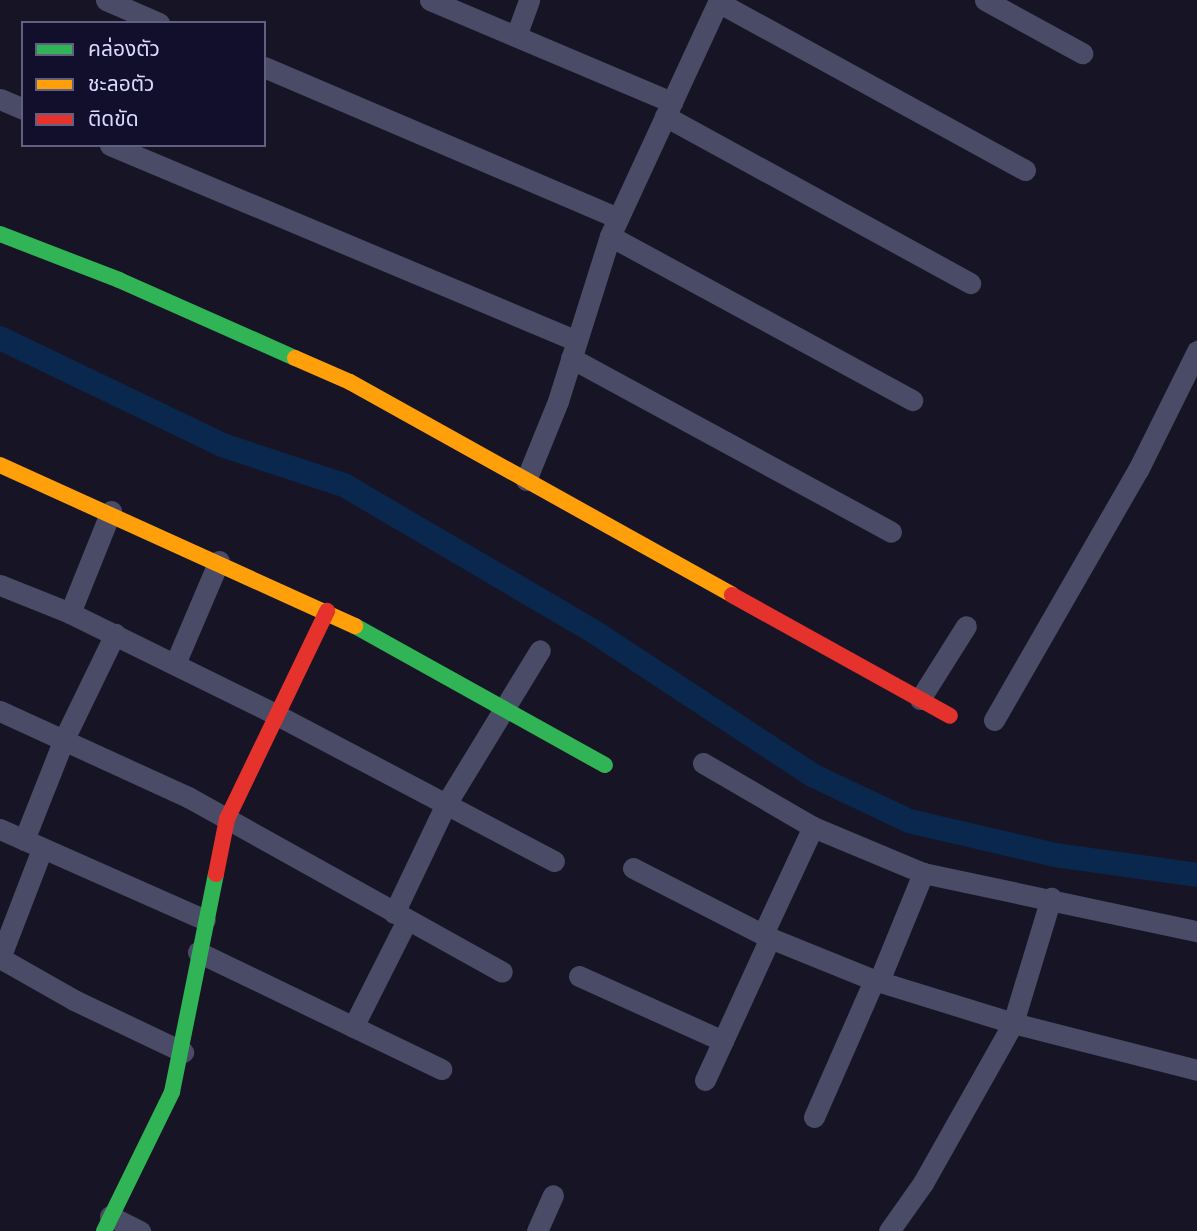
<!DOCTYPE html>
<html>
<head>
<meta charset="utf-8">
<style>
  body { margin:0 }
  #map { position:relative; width:1197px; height:1231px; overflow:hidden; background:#171525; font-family:Montserrat,"Noto Sans Thai",sans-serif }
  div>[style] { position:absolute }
  .canal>* { height:24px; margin:-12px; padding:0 12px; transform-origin:12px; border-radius:12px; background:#0a274d }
  .street>* { height:21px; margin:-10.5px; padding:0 10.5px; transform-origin:10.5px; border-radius:10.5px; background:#4a4b66 }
  .fast>* { height:16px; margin:-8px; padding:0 8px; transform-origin:8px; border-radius:8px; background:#30b455 }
  .slow>* { height:16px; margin:-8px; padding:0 8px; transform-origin:8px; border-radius:8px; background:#ff9f0a }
  .jam>* { height:16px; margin:-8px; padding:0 8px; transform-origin:8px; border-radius:8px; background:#e5322d }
  span { translate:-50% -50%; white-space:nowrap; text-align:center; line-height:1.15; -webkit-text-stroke:6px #110f2b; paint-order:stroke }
  .legend { position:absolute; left:21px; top:21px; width:245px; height:126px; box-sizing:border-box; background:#110f2b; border:2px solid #616080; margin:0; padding:9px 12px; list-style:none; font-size:21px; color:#dad9ff }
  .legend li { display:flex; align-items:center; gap:14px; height:35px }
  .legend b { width:35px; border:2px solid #616080 }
</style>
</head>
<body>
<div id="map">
  <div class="canal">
    <i style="left:0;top:338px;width:246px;rotate:25.7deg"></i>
    <i style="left:222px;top:445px;width:128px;rotate:18.2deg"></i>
    <i style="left:344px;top:485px;width:292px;rotate:30.4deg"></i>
    <i style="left:596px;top:633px;width:261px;rotate:33.3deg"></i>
    <i style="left:814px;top:776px;width:105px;rotate:25.3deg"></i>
    <i style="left:909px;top:821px;width:150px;rotate:13.1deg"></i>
    <i style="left:1055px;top:855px;width:143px;rotate:8deg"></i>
  </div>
  <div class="street">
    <i style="left:106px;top:0;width:58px;rotate:23.5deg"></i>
    <i style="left:430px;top:0;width:263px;rotate:22.9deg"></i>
    <i style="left:985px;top:0;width:111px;rotate:28.7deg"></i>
    <i style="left:718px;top:2px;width:350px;rotate:28.7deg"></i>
    <i style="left:516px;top:36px;width:38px;rotate:-70deg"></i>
    <i style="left:264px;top:67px;width:385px;rotate:23.1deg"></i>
    <i style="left:0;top:99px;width:25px;rotate:23deg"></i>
    <i style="left:665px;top:116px;width:348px;rotate:28.7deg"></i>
    <i style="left:110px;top:145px;width:506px;rotate:22.77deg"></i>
    <i style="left:610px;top:236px;width:344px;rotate:28.5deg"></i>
    <i style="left:571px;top:358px;width:364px;rotate:28.5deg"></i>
    <i style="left:526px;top:480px;width:85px;rotate:-67.9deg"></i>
    <i style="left:558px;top:401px;width:173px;rotate:-72.5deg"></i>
    <i style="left:610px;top:236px;width:260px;rotate:-65.2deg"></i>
    <i style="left:0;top:585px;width:75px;rotate:21.8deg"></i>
    <i style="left:70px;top:613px;width:231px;rotate:26.2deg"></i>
    <i style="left:277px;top:715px;width:313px;rotate:27.8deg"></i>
    <i style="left:70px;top:613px;width:110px;rotate:-68.1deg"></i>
    <i style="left:175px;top:664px;width:112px;rotate:-66.9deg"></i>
    <i style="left:920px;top:699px;width:86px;rotate:-57.8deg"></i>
    <i style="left:0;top:711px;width:207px;rotate:24.6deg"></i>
    <i style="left:188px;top:797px;width:359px;rotate:29.1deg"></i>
    <i style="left:994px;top:720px;width:289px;rotate:-60.1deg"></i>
    <i style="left:1138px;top:470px;width:133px;rotate:-63.6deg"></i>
    <i style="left:703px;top:763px;width:127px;rotate:30.2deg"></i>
    <i style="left:813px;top:827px;width:119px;rotate:22.7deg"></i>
    <i style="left:923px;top:873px;width:280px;rotate:12deg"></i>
    <i style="left:0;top:829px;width:224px;rotate:23.9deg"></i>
    <i style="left:24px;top:840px;width:109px;rotate:-68.4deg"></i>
    <i style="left:64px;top:739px;width:117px;rotate:-64.1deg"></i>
    <i style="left:633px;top:868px;width:154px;rotate:27.1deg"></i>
    <i style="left:770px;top:938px;width:112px;rotate:22deg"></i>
    <i style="left:874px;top:980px;width:145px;rotate:17.2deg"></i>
    <i style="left:1013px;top:1023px;width:190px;rotate:14.3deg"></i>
    <i style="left:394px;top:913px;width:121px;rotate:-64.5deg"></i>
    <i style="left:446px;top:804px;width:180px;rotate:-58.6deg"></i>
    <i style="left:763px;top:934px;width:118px;rotate:-65deg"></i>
    <i style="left:198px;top:952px;width:270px;rotate:25.7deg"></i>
    <i style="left:0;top:958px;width:85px;rotate:29.6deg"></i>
    <i style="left:74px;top:1000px;width:121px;rotate:25.5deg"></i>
    <i style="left:0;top:958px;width:117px;rotate:-68.9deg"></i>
    <i style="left:579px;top:976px;width:158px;rotate:24.3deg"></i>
    <i style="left:879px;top:981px;width:117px;rotate:-67.8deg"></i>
    <i style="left:353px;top:1027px;width:120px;rotate:-63.2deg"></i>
    <i style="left:705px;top:1080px;width:156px;rotate:-65.4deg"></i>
    <i style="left:814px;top:1117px;width:150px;rotate:-66.3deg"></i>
    <i style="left:110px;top:1216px;width:34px;rotate:27deg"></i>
    <i style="left:537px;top:1231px;width:39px;rotate:-66deg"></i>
    <i style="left:889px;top:1231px;width:59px;rotate:-54.7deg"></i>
    <i style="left:923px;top:1183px;width:184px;rotate:-60.6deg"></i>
    <i style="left:1013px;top:1023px;width:131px;rotate:-73.1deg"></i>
  </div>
  <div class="fast">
    <i style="left:0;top:234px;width:128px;rotate:21.1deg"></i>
    <i style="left:119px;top:280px;width:193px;rotate:23.9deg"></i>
    <i style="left:355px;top:626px;width:286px;rotate:29.1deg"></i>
    <i style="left:104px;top:1231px;width:155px;rotate:-63.9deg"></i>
    <i style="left:172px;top:1092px;width:222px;rotate:-78.6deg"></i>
  </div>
  <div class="slow">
    <i style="left:295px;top:358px;width:60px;rotate:23.6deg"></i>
    <i style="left:350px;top:382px;width:437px;rotate:29.1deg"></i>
    <i style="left:0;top:465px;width:390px;rotate:24.4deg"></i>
  </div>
  <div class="jam">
    <i style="left:732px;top:595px;width:249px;rotate:29deg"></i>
    <i style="left:216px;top:874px;width:56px;rotate:-78.7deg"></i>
    <i style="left:227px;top:819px;width:231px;rotate:-64.3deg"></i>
  </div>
  <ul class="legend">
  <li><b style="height:9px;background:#30b455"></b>คล่องตัว</li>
  <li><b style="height:9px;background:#ff9f0a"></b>ชะลอตัว</li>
  <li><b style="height:9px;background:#e5322d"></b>ติดขัด</li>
  </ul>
</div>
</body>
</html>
